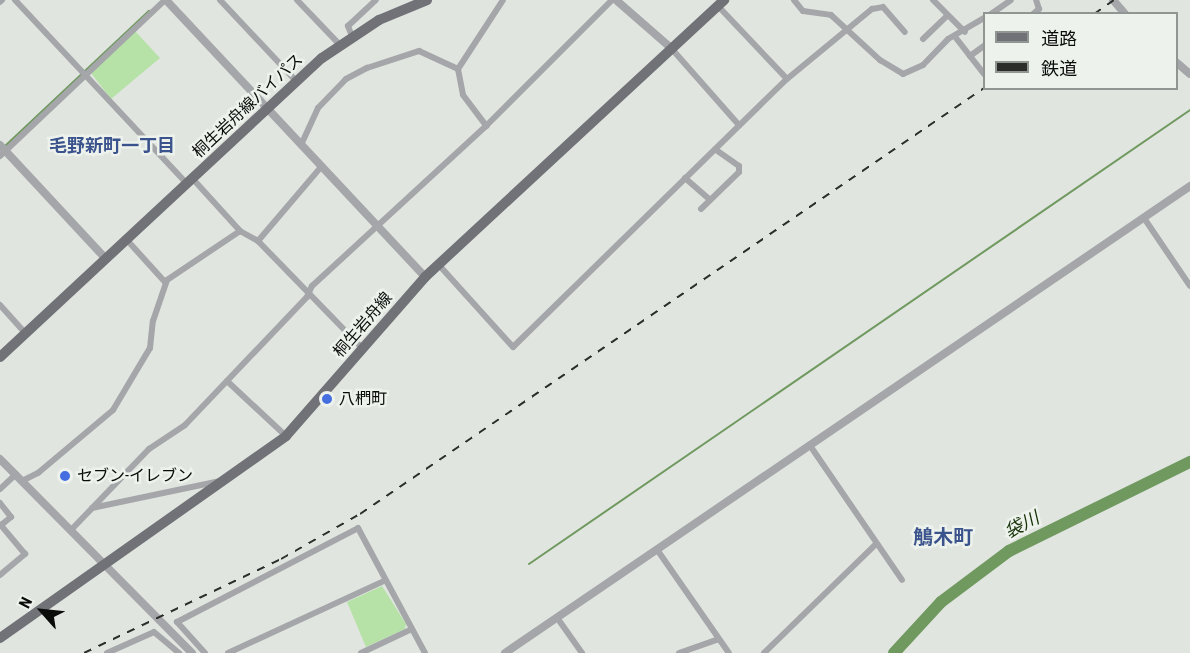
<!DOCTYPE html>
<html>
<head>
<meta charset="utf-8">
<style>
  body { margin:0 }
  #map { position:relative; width:1190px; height:653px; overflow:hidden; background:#e0e5df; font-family:"Roboto Condensed","Noto Sans JP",sans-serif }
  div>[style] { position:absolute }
  .green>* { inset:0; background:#b6e2a7 }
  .stream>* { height:2px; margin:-1px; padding:0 1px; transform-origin:1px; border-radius:1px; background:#709960 }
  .river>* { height:12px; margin:-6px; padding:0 6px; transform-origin:6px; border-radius:6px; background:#709960 }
  .minor>* { height:6px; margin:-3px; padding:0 3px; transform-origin:3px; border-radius:3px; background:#a4a6a9 }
  .tertiary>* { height:8px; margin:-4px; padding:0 4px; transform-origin:4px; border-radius:4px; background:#a4a6a9 }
  .primary>* { height:10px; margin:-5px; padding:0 5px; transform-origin:5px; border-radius:5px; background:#707277 }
  .rail>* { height:2px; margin-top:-1px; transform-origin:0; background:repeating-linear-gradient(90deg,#2b2d2a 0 8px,transparent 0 16px) }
  .dots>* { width:16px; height:16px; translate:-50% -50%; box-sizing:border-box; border:3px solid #edf2ec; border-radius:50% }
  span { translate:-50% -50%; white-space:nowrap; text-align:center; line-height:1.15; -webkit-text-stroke:5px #edf2ec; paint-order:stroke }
  .street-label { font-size:16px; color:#0a0c0a }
  .poi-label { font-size:16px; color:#0a0c0a }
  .left { translate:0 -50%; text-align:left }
  .neighbourhood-label { font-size:18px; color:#3b538d; font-weight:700 }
  .water-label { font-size:18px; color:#163309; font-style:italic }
  .quarter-label { font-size:20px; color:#3b538d; font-weight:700 }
  .legend { position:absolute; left:983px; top:12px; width:195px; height:78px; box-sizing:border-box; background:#edf2ec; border:2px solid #929692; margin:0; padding:8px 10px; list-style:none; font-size:18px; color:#0a0c0a }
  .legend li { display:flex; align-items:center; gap:12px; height:30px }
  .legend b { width:30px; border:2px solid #929692 }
  .north { position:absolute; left:12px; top:581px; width:60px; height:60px; -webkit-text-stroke:4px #edf2ec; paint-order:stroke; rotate:297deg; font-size:16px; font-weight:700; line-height:24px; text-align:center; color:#0a0c0a }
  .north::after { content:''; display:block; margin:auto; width:21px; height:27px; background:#0a0c0a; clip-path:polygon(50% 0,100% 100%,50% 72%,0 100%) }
</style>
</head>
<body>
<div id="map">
  <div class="green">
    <i style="clip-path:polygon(135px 31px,160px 58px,111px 99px,91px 73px)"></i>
    <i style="clip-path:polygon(382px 586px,406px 624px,405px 629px,366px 647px,347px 602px)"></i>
  </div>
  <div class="stream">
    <i style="left:4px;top:147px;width:199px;rotate:-43.2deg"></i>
    <i style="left:529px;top:564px;width:802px;rotate:-34.48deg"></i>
  </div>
  <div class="river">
    <i style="left:894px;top:653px;width:69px;rotate:-47.3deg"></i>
    <i style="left:941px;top:602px;width:85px;rotate:-36.9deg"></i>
    <i style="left:1009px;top:551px;width:202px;rotate:-26.2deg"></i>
  </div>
  <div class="minor">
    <i style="left:15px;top:0;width:250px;rotate:46.9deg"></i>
    <i style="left:220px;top:0;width:111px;rotate:46.8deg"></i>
    <i style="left:297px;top:0;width:61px;rotate:46.3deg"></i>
    <i style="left:794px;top:0;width:14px;rotate:51deg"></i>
    <i style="left:803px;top:11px;width:28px;rotate:8deg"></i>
    <i style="left:831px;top:15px;width:67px;rotate:42.6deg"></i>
    <i style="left:880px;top:60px;width:27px;rotate:31deg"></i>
    <i style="left:903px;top:74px;width:22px;rotate:-24deg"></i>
    <i style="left:923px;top:65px;width:36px;rotate:-46deg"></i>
    <i style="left:948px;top:39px;width:42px;rotate:-30.3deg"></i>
    <i style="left:933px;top:0;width:45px;rotate:45deg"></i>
    <i style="left:0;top:2px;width:3px;rotate:-45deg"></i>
    <i style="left:718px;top:6px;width:100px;rotate:46.6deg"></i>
    <i style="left:991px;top:14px;width:24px;rotate:-35deg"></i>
    <i style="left:1033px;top:14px;width:8px;rotate:-40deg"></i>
    <i style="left:1039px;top:9px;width:9px;rotate:-108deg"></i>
    <i style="left:352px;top:36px;width:11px;rotate:-112deg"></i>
    <i style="left:348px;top:26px;width:38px;rotate:-43deg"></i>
    <i style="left:956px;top:38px;width:23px;rotate:52deg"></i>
    <i style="left:970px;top:56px;width:17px;rotate:-36deg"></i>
    <i style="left:923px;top:39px;width:33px;rotate:-44deg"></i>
    <i style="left:671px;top:48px;width:103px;rotate:48.6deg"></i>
    <i style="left:970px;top:56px;width:23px;rotate:52deg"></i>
    <i style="left:458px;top:69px;width:82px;rotate:-56.9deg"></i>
    <i style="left:458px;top:69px;width:26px;rotate:79deg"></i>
    <i style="left:463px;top:95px;width:39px;rotate:53deg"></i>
    <i style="left:301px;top:145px;width:41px;rotate:-65.3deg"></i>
    <i style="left:318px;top:108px;width:40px;rotate:-46deg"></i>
    <i style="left:346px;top:79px;width:24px;rotate:-28deg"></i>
    <i style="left:367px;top:68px;width:55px;rotate:-18.1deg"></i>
    <i style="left:419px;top:51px;width:43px;rotate:24.8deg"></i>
    <i style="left:0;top:156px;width:227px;rotate:-43.4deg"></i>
    <i style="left:192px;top:178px;width:72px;rotate:47.8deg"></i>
    <i style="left:240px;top:231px;width:21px;rotate:29deg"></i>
    <i style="left:258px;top:241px;width:151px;rotate:45.8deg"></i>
    <i style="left:685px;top:178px;width:33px;rotate:41deg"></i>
    <i style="left:701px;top:209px;width:53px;rotate:-44.2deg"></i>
    <i style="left:739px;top:172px;width:6px;rotate:-90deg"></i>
    <i style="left:739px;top:166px;width:29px;rotate:-145deg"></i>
    <i style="left:1144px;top:218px;width:82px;rotate:55.9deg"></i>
    <i style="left:126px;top:239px;width:58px;rotate:47.8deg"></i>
    <i style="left:258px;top:241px;width:97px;rotate:-49.6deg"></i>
    <i style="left:438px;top:264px;width:112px;rotate:47.9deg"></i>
    <i style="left:513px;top:347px;width:383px;rotate:-44.4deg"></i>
    <i style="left:787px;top:79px;width:110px;rotate:-39.5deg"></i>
    <i style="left:872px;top:9px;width:11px;rotate:-10deg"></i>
    <i style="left:883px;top:7px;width:33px;rotate:49deg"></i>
    <i style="left:0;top:305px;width:38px;rotate:48deg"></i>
    <i style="left:227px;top:381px;width:81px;rotate:43deg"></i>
    <i style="left:811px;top:447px;width:161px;rotate:55.6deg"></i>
    <i style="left:22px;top:481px;width:18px;rotate:-27deg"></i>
    <i style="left:38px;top:473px;width:98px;rotate:-40deg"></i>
    <i style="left:113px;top:410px;width:72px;rotate:-59.2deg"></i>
    <i style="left:150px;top:348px;width:27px;rotate:-84deg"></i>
    <i style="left:153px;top:321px;width:43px;rotate:-71.1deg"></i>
    <i style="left:167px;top:280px;width:88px;rotate:-33.9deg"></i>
    <i style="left:0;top:489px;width:22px;rotate:-43deg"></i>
    <i style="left:0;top:503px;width:18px;rotate:52deg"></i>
    <i style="left:11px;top:517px;width:14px;rotate:141deg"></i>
    <i style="left:92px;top:508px;width:131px;rotate:-11.9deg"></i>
    <i style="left:72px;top:529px;width:111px;rotate:-46.1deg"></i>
    <i style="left:149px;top:449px;width:43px;rotate:-33.7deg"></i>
    <i style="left:185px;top:425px;width:177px;rotate:-46.4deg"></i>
    <i style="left:307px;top:297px;width:12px;rotate:-66deg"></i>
    <i style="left:312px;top:286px;width:236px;rotate:-42.6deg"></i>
    <i style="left:486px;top:126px;width:178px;rotate:-45deg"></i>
    <i style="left:658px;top:551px;width:124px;rotate:55.2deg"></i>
    <i style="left:0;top:575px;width:33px;rotate:-40deg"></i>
    <i style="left:25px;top:554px;width:38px;rotate:-130deg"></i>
    <i style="left:558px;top:619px;width:42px;rotate:54.8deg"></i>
    <i style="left:107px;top:653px;width:51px;rotate:-24.1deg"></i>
    <i style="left:154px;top:632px;width:33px;rotate:40deg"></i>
    <i style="left:205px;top:653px;width:42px;rotate:-132.1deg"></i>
    <i style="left:177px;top:622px;width:204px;rotate:-27.4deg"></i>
    <i style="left:358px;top:528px;width:142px;rotate:61.8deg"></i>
    <i style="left:228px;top:653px;width:172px;rotate:-24.8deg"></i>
    <i style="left:361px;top:653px;width:56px;rotate:-25.2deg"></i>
    <i style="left:679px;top:653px;width:42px;rotate:-19.3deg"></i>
    <i style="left:764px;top:653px;width:155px;rotate:-44.2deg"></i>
  </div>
  <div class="tertiary">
    <i style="left:166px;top:0;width:379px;rotate:46.9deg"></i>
    <i style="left:616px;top:0;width:73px;rotate:41.1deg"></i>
    <i style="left:1113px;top:0;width:18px;rotate:49deg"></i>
    <i style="left:1176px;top:62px;width:18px;rotate:41deg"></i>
    <i style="left:0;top:145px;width:154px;rotate:47.1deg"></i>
    <i style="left:0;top:459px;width:273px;rotate:45.3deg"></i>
    <i style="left:505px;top:653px;width:829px;rotate:-34.28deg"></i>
  </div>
  <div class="primary">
    <i style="left:0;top:357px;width:439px;rotate:-42.9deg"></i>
    <i style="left:322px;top:58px;width:69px;rotate:-33.7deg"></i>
    <i style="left:379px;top:20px;width:52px;rotate:-22.6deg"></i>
    <i style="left:0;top:638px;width:350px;rotate:-35.2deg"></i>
    <i style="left:286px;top:436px;width:211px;rotate:-48.8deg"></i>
    <i style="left:425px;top:277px;width:408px;rotate:-42.8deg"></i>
  </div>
  <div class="rail">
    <i style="left:1094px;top:14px;width:24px;rotate:-35deg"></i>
    <i style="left:84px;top:653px;width:218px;rotate:-25.5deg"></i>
    <i style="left:281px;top:559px;width:91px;rotate:-29.7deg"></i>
    <i style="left:360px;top:514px;width:756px;rotate:-34.32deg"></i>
  </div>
  <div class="dots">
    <i style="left:327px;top:399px;background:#456fe1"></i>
    <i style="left:65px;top:476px;background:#456fe1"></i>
  </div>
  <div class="street-label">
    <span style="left:248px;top:106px;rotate:-43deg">桐生岩舟線バイパス</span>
    <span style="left:363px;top:325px;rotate:-49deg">桐生岩舟線</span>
  </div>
  <div class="poi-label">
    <span class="left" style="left:339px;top:399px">八椚町</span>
    <span class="left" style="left:77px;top:476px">セブン-イレブン</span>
  </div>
  <div class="neighbourhood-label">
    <span style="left:112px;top:146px">毛野新町一丁目</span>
  </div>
  <div class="water-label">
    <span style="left:1022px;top:525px;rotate:-27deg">袋川</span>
  </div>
  <div class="quarter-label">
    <span style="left:943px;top:537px">鵤木町</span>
  </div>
  <ul class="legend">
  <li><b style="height:8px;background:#707277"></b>道路</li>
  <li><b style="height:8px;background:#2b2d2a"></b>鉄道</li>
  </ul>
  <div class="north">N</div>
</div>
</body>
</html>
